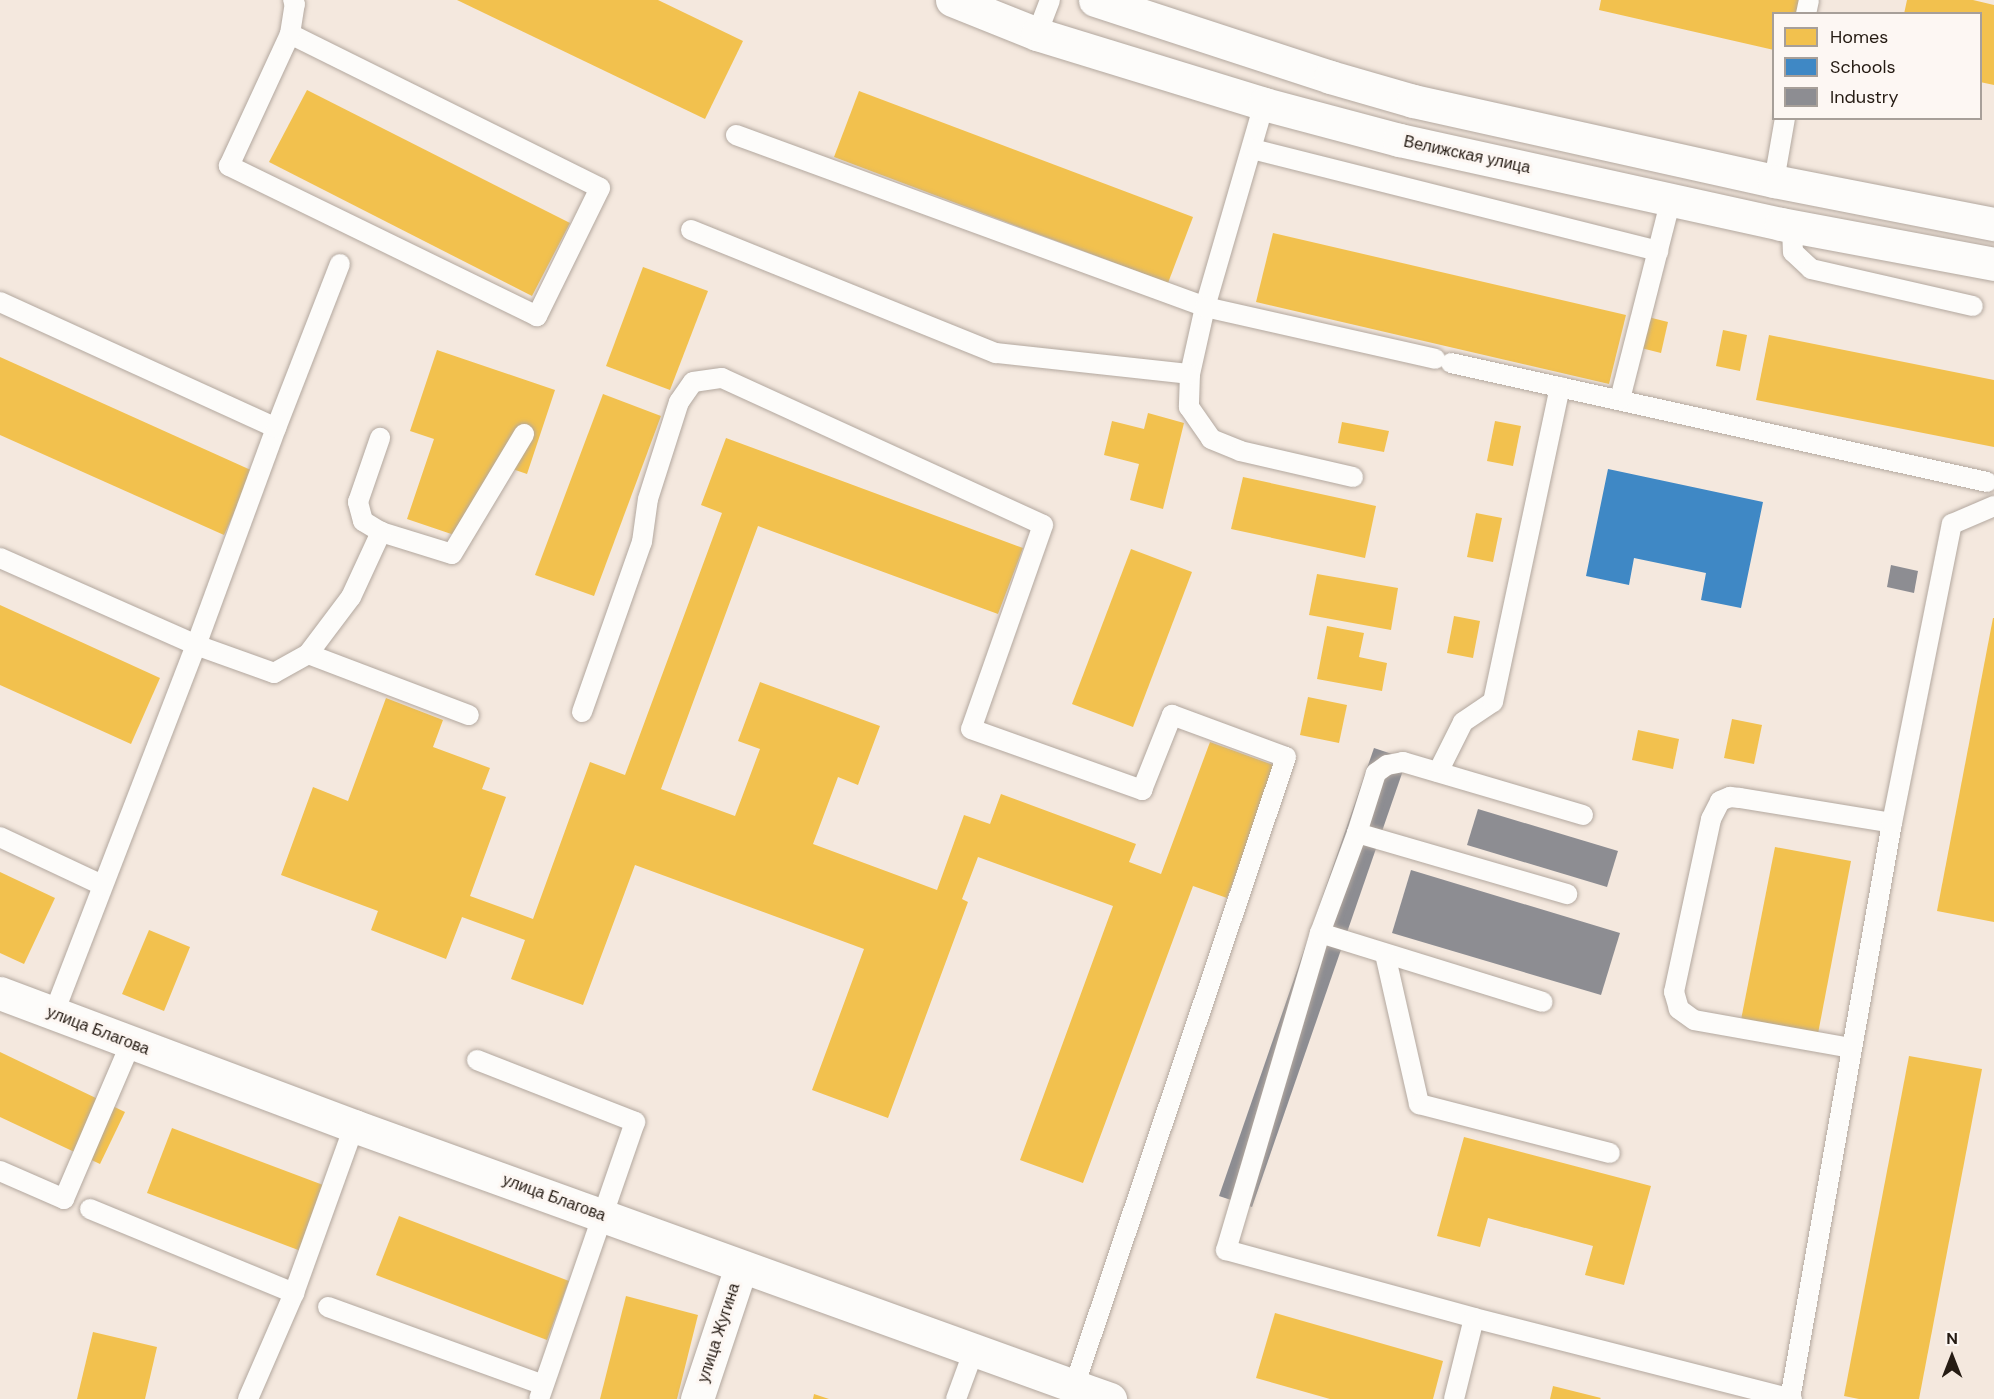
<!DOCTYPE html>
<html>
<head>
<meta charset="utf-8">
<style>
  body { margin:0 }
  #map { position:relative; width:1994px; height:1399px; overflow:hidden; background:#f4e8de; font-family:"DM Sans",sans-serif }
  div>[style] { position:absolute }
  .homes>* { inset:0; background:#f2c14e }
  .schools>* { inset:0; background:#3f88c5 }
  .industry>* { inset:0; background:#8d8d92 }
  .roads { filter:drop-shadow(0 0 2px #b3a89f) drop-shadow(0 0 2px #b3a89f) }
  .service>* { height:20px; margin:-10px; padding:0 10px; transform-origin:10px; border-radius:10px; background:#fdfcfa }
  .minor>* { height:33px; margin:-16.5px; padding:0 16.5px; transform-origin:16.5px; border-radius:16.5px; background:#fdfcfa }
  .secondary>* { height:33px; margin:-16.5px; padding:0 16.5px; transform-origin:16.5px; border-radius:16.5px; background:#fdfcfa }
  span { translate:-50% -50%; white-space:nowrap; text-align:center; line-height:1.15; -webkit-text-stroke:6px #fdf7f3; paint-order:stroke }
  .street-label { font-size:16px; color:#251b13 }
  .legend { position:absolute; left:1772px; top:12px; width:210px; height:108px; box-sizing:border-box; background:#fdf7f3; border:2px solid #a79f99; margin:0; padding:8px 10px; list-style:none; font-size:18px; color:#251b13 }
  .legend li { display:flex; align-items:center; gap:12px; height:30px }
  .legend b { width:30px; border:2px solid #a79f99 }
  .north { position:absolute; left:1922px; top:1327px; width:60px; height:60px; -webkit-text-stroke:4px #fdf7f3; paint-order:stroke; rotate:0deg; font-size:16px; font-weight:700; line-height:24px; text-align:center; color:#251b13 }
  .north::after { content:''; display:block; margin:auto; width:21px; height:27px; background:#251b13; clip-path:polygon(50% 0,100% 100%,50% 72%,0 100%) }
</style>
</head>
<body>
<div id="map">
  <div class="homes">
    <i style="clip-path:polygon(457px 0,658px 0,743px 41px,705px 119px)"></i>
    <i style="clip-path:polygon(1601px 0,1803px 0,1799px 14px,1774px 14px,1774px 50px,1599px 10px)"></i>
    <i style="clip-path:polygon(1907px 0,1973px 0,1994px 5px,1994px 85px,1980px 82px,1980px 14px,1904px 14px)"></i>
    <i style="clip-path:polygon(307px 90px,570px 223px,532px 296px,269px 162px)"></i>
    <i style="clip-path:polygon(859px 91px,1193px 217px,1168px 283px,834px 157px)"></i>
    <i style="clip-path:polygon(1273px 233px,1626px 315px,1609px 384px,1256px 302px)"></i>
    <i style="clip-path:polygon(643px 267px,708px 291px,670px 390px,606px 366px)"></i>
    <i style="clip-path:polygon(1648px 317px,1668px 322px,1661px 353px,1641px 348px)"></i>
    <i style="clip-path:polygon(1723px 330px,1747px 335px,1740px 371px,1716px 366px)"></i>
    <i style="clip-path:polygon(1769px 335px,1994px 380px,1994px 447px,1756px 400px)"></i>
    <i style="clip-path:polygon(437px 350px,555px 390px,527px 474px,498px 464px,472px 541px,407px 519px,434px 439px,410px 431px)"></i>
    <i style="clip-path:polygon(0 357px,253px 471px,224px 535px,0 435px)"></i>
    <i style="clip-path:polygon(603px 394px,661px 416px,594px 596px,535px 575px)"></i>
    <i style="clip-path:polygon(1148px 413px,1184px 423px,1163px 509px,1130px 500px,1139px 464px,1104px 455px,1112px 421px,1144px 429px)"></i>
    <i style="clip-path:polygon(1495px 421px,1521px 426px,1513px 466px,1487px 461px)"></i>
    <i style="clip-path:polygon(1342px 422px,1389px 431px,1384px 452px,1338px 443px)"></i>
    <i style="clip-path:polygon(726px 438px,1023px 548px,998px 614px,758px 526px,661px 789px,735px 816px,760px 749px,738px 741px,760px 682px,880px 726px,858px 785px,838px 777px,813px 844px,937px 890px,964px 815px,990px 824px,1001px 794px,1136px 844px,1129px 862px,1161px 874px,1210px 742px,1276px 766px,1227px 898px,1193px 886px,1083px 1183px,1020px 1160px,1113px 906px,978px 857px,962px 899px,968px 902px,888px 1118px,812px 1090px,864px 949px,635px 865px,583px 1005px,511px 979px,525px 940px,462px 917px,446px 959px,371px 930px,378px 911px,281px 875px,313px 787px,348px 801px,386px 698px,443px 720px,433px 747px,490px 768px,482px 789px,506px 797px,470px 896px,533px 919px,590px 762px,625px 775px,722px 513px,701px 505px)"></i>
    <i style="clip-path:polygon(1243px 477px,1376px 506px,1365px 558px,1231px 529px)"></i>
    <i style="clip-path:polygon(1476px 513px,1502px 518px,1493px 562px,1467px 557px)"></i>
    <i style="clip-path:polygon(1131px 549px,1192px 572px,1133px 727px,1072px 704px)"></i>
    <i style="clip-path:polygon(1317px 574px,1398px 588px,1391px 630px,1309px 615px)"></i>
    <i style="clip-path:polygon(0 605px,160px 678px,131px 744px,0 685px)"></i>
    <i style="clip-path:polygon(1454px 616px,1480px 621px,1473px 658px,1447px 653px)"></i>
    <i style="clip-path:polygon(1993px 618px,1994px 618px,1994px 922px,1937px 911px)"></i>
    <i style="clip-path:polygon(1327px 626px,1364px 633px,1359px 657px,1387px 663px,1382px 691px,1317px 679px)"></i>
    <i style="clip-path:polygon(1308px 697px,1347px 705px,1339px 743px,1300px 735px)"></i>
    <i style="clip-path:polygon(1732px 719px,1762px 725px,1754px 764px,1724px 758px)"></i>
    <i style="clip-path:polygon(1638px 730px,1679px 739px,1673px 769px,1632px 760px)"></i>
    <i style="clip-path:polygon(1775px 847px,1851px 861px,1816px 1044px,1739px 1030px)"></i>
    <i style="clip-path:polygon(0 872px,55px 898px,24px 964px,0 953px)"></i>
    <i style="clip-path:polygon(149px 930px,190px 947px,164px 1011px,122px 994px)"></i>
    <i style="clip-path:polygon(0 1052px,125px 1112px,100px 1164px,0 1117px)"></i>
    <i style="clip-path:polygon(1909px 1056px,1982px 1069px,1919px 1399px,1859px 1399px,1844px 1396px)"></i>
    <i style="clip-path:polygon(172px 1128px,339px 1191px,314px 1256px,147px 1193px)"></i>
    <i style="clip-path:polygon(1464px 1137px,1651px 1186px,1624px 1285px,1585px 1275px,1593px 1246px,1488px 1218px,1480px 1247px,1437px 1236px)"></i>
    <i style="clip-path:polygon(399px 1216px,569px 1281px,547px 1340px,376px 1275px)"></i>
    <i style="clip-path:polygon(626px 1296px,698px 1315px,677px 1399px,600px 1399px)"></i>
    <i style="clip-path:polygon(1275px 1313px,1443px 1361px,1433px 1399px,1330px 1399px,1256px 1378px)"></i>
    <i style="clip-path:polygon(93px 1332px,157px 1347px,145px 1399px,77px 1399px)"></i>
    <i style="clip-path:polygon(1553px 1386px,1601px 1398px,1600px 1399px,1550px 1399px)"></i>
    <i style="clip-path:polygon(814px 1394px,829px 1399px,813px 1399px)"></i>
  </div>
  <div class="schools">
    <i style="clip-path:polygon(1608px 469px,1763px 502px,1741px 608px,1701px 600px,1706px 573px,1634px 558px,1629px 585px,1586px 576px)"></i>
  </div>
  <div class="industry">
    <i style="clip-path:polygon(1891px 565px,1918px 571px,1914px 593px,1887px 587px)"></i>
    <i style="clip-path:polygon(1374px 748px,1407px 759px,1252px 1207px,1219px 1196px)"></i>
    <i style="clip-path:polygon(1478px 809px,1618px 851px,1607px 887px,1467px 845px)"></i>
    <i style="clip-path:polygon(1411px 870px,1620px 933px,1601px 995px,1392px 933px)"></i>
  </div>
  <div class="roads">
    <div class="service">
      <i style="left:1806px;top:14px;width:14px;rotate:-78deg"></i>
      <i style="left:290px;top:34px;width:346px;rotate:26.4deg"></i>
      <i style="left:600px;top:188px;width:143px;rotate:116.2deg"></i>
      <i style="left:537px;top:316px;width:343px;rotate:-154deg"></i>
      <i style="left:229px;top:166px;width:145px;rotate:-65.2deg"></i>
      <i style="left:290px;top:34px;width:30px;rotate:-81deg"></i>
      <i style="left:295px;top:4px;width:4px;rotate:-117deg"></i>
      <i style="left:1037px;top:34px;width:36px;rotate:-69deg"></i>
      <i style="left:1264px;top:104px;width:211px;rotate:106.2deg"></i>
      <i style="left:1205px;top:307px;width:69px;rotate:102.6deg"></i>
      <i style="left:1190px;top:374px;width:33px;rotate:92deg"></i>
      <i style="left:1189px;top:407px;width:39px;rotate:55deg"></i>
      <i style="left:1211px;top:439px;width:31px;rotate:22deg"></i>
      <i style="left:1240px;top:451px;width:116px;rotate:13deg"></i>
      <i style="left:736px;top:135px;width:500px;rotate:20.1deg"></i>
      <i style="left:1205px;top:307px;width:236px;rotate:12.7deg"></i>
      <i style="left:1252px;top:149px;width:419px;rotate:14.1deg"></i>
      <i style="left:1774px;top:181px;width:64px;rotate:-80.1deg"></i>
      <i style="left:1792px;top:226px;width:26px;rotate:88deg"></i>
      <i style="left:1793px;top:252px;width:25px;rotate:43deg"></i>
      <i style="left:1811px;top:269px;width:166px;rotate:12.9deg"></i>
      <i style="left:691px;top:230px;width:329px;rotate:22deg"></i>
      <i style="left:996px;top:353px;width:195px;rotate:6.2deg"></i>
      <i style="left:0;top:302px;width:303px;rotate:24.5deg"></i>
      <i style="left:276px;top:428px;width:231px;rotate:110.2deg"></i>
      <i style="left:196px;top:645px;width:397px;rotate:111.1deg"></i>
      <i style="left:1451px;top:363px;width:549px;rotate:12.52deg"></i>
      <i style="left:1620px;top:399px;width:206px;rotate:-75.7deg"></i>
      <i style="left:276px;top:428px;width:176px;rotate:-68.7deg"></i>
      <i style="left:381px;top:532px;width:74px;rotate:17.2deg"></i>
      <i style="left:452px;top:554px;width:140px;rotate:-59deg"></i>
      <i style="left:0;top:558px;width:214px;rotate:23.9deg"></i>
      <i style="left:196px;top:645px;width:83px;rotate:19.7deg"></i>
      <i style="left:274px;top:673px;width:39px;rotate:-29deg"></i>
      <i style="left:308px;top:654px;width:71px;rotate:-53deg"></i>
      <i style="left:351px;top:597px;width:72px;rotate:-65.2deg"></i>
      <i style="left:381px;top:532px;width:21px;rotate:-149deg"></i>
      <i style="left:363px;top:521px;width:20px;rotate:-105deg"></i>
      <i style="left:358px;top:502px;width:68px;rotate:-71deg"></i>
      <i style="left:308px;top:654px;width:172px;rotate:20.8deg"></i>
      <i style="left:582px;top:712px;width:180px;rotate:-70.6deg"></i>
      <i style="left:642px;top:542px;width:43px;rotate:-82.1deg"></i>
      <i style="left:648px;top:499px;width:102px;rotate:-72.3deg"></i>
      <i style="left:679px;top:402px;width:24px;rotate:-55deg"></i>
      <i style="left:693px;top:382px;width:29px;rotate:-8deg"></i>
      <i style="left:722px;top:378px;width:353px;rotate:24.6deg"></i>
      <i style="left:1043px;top:525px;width:216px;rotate:109.4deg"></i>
      <i style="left:971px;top:729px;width:182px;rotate:19.6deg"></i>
      <i style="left:1142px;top:790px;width:81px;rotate:-68.2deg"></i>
      <i style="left:1172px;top:715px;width:121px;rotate:20.2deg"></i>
      <i style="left:1286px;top:757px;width:665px;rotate:108.6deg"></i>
      <i style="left:1438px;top:772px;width:56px;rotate:-63.4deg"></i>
      <i style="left:1463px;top:722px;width:36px;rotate:-34deg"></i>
      <i style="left:1493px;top:702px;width:322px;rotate:-78deg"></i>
      <i style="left:1583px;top:815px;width:188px;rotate:-163.6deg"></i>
      <i style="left:1403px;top:762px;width:16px;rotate:169deg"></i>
      <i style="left:1387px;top:765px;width:14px;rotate:144deg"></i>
      <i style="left:1376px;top:773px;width:63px;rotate:107.6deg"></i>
      <i style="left:1357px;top:833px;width:107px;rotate:110.3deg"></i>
      <i style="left:1320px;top:933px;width:331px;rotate:106.5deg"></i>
      <i style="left:1226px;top:1250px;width:257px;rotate:15.3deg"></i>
      <i style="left:1474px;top:1318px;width:328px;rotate:14.3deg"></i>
      <i style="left:1357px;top:833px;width:219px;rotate:16.2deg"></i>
      <i style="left:0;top:837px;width:113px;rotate:25.2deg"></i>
      <i style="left:1320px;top:933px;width:233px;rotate:17.2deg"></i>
      <i style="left:1385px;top:954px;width:154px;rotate:77.2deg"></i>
      <i style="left:1419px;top:1104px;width:197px;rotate:14.4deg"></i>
      <i style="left:1851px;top:1048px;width:159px;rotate:-169.9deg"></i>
      <i style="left:1694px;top:1020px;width:19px;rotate:-144deg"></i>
      <i style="left:1679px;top:1009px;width:18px;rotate:-106deg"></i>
      <i style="left:1674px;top:992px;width:177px;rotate:-77.9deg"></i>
      <i style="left:1711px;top:819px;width:20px;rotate:-63deg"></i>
      <i style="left:1720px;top:801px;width:11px;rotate:-22deg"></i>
      <i style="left:1730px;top:797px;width:10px;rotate:6deg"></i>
      <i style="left:1740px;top:798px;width:154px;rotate:9.3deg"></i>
      <i style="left:477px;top:1060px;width:170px;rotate:21.4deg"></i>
      <i style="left:635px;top:1122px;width:293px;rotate:109.1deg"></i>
      <i style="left:0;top:1171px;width:70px;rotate:23.6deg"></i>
      <i style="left:64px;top:1199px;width:170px;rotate:-66.8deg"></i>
      <i style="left:90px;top:1209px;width:221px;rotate:22.4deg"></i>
      <i style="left:328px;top:1307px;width:229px;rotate:19.9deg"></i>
      <i style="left:248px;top:1399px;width:116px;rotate:-66.5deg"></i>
      <i style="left:294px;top:1293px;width:177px;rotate:-70.2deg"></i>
      <i style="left:956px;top:1399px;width:52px;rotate:-69.8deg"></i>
      <i style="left:1454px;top:1399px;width:83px;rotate:-76.1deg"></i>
      <i style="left:1790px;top:1399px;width:585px;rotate:-79.96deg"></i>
      <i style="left:1892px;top:823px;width:305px;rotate:-78.7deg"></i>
      <i style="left:1952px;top:524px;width:46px;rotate:-23.2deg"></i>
    </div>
    <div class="minor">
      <i style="left:0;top:993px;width:378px;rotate:20.6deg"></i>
      <i style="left:354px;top:1126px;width:804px;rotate:19.86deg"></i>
      <i style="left:697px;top:1399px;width:139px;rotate:-71.6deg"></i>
    </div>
    <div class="secondary">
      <i style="left:952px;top:0;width:92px;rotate:21.8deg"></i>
      <i style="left:1037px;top:34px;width:238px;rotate:17.1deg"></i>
      <i style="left:1264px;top:104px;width:140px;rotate:14.9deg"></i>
      <i style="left:1399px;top:140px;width:391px;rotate:12.4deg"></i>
      <i style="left:1781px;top:224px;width:217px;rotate:10.6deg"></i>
      <i style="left:1095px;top:0;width:247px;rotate:18.1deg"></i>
      <i style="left:1330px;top:77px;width:86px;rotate:16.1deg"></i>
      <i style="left:1413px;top:101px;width:370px;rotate:12.5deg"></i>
      <i style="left:1774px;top:181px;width:224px;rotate:11.1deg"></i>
    </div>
  </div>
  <div class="street-label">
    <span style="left:1467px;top:155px;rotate:12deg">Велижская улица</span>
    <span style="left:98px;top:1031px;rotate:21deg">улица Благова</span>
    <span style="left:554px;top:1198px;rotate:20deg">улица Благова</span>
    <span style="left:719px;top:1333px;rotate:-72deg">улица Жугина</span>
  </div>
  <ul class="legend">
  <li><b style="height:16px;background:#f2c14e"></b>Homes</li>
  <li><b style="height:16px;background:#3f88c5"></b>Schools</li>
  <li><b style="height:16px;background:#8d8d92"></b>Industry</li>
  </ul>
  <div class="north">N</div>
</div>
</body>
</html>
